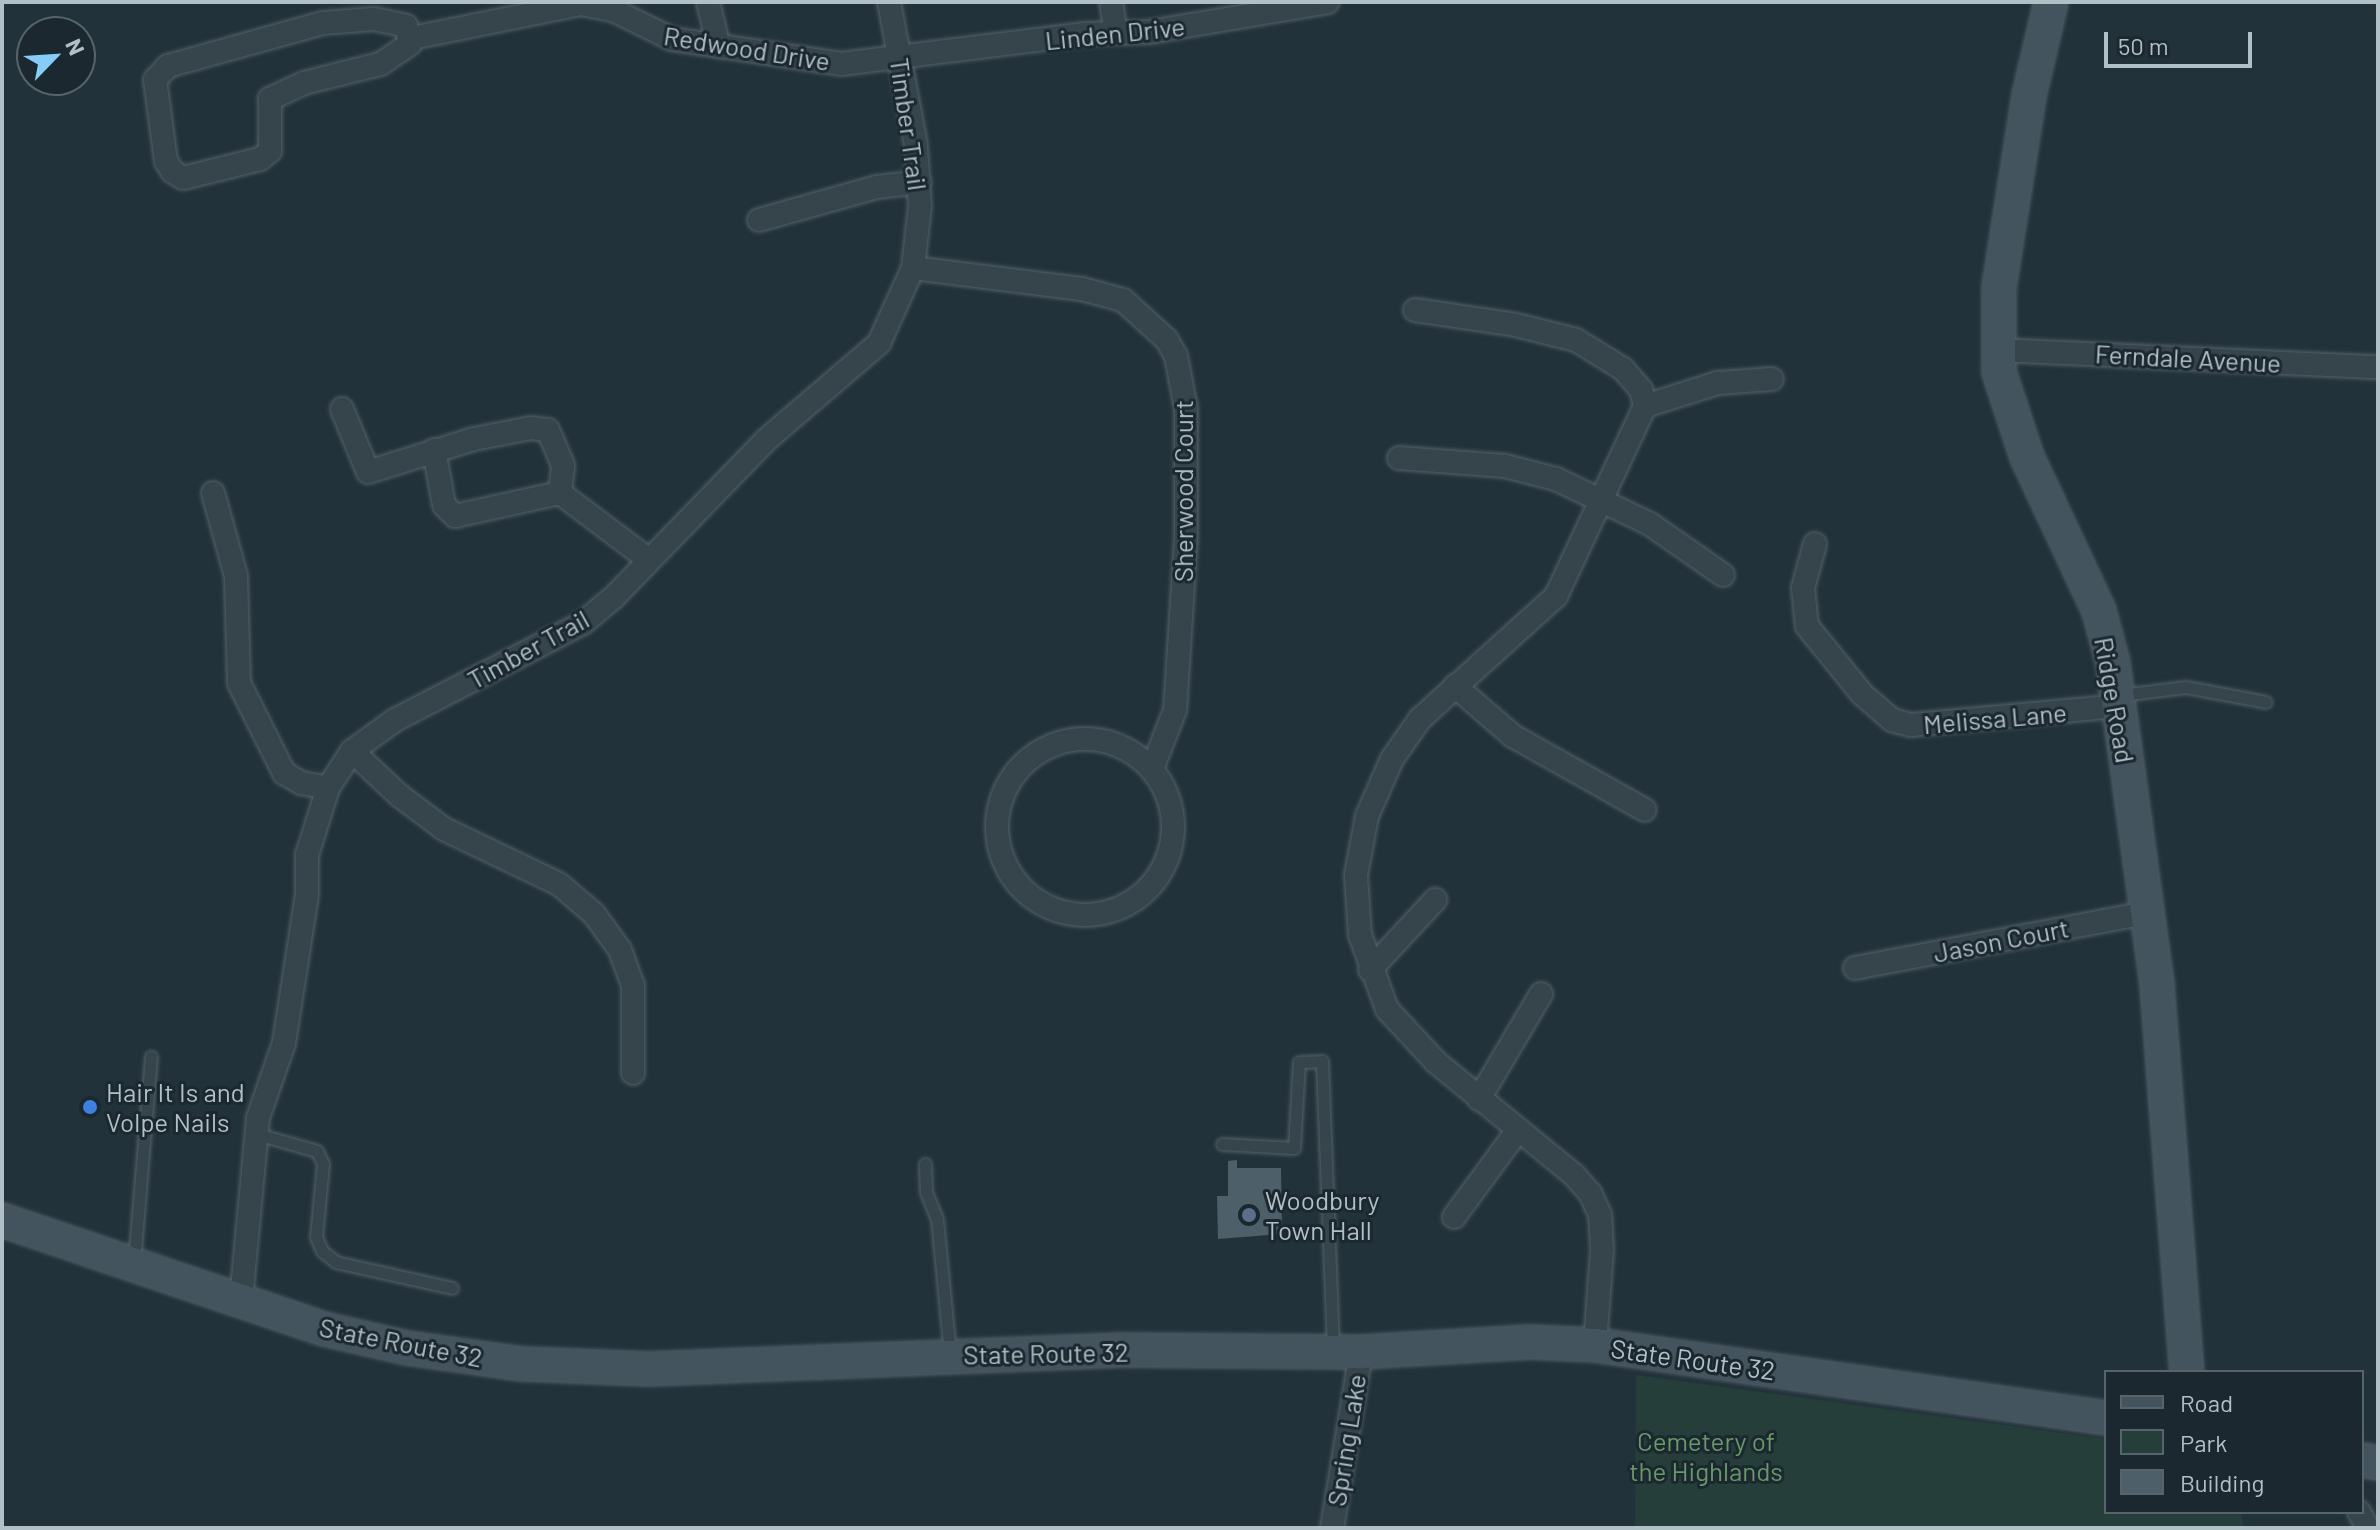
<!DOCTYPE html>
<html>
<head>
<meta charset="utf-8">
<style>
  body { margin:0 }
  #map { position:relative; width:2380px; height:1530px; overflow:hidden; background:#22323b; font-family:Barlow,sans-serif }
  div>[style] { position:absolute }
  .green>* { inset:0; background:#253e3a }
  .building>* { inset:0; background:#4d6069 }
  .roads { filter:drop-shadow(0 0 2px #546169) drop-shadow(0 0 2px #546169) }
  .lane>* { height:11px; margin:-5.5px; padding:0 5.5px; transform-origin:5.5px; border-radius:5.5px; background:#36444b }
  .street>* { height:22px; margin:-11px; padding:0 11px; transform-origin:11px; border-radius:11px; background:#36444b }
  .street>.ring { margin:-11px; padding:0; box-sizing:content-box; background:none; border:22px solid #36444b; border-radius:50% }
  .secondary>* { height:32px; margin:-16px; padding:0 16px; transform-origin:16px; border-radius:16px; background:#44545e }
  .dots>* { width:22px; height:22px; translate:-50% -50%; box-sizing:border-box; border:4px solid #1b2830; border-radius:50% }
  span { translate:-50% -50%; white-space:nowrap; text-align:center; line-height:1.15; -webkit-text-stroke:6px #1b2830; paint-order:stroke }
  .street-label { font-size:26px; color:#b1bfc7 }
  .poi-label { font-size:26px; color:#b1bfc7 }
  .left { translate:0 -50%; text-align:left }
  .park-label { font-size:26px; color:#689868 }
  .frame { position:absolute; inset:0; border:4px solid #b1bfc7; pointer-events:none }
  .legend { position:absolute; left:2104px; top:1370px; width:260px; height:144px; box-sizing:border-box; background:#1b2830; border:2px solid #57646c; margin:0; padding:10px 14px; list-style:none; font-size:24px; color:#b1bfc7 }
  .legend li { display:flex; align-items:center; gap:16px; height:40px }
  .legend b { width:40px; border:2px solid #57646c }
  .north { position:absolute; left:16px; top:16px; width:80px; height:80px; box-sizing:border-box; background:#1b2830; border:2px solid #57646c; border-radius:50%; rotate:65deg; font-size:22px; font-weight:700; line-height:32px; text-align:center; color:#b1bfc7 }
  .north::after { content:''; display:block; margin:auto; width:28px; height:36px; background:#85cdf7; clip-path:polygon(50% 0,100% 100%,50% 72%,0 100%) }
  .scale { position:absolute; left:2104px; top:32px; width:148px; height:36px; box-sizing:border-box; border:4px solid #b1bfc7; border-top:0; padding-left:10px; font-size:24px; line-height:28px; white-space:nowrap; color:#b1bfc7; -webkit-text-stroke:6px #1b2830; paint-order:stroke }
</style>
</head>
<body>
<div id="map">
  <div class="green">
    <i style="clip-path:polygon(1636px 1375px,2106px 1439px,2106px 1512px,2241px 1512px,2244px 1528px,1635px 1528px)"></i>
  </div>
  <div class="building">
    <i style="clip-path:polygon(1237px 1160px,1237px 1168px,1281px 1168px,1282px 1234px,1218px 1239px,1217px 1196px,1228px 1196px,1228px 1161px)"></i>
  </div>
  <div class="roads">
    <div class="lane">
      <i style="left:2121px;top:695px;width:65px;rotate:-7deg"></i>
      <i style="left:2186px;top:687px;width:81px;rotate:10.6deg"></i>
      <i style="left:257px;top:1134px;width:62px;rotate:15.8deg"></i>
      <i style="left:317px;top:1151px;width:14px;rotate:65deg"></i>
      <i style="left:323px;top:1164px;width:73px;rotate:95.5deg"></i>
      <i style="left:316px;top:1237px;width:15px;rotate:67deg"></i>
      <i style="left:322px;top:1251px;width:18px;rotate:38deg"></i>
      <i style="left:336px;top:1262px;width:119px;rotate:12.6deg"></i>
      <i style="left:1222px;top:1144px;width:72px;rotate:3.2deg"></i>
      <i style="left:1294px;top:1148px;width:86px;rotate:-86.7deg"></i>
      <i style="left:1299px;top:1062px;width:23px;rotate:-2deg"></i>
      <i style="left:1322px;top:1061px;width:287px;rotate:87.8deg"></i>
      <i style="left:925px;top:1164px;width:28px;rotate:88deg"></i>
      <i style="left:926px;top:1192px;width:29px;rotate:68deg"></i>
      <i style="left:937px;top:1219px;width:137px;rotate:84.5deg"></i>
      <i style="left:134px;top:1263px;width:207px;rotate:-85.3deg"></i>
    </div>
    <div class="street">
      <i style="left:708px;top:2px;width:46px;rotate:76.3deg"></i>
      <i style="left:1111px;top:2px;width:31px;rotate:81deg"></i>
      <i style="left:374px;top:19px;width:33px;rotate:12deg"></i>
      <i style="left:406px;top:26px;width:18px;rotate:77deg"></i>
      <i style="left:410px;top:44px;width:36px;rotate:146deg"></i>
      <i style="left:380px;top:64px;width:78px;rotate:166deg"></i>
      <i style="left:304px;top:83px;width:38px;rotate:155deg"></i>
      <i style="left:270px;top:99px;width:52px;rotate:90deg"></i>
      <i style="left:270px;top:151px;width:13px;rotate:141deg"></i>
      <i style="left:260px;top:159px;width:79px;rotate:166.1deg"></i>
      <i style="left:183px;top:178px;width:13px;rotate:-148deg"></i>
      <i style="left:172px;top:171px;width:12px;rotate:-121deg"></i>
      <i style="left:166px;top:161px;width:82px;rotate:-97.7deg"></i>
      <i style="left:155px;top:80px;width:19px;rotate:-47deg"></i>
      <i style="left:168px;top:66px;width:161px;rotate:-15.5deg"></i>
      <i style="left:323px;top:23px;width:51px;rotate:-4.5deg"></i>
      <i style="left:412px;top:38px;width:172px;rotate:-11.4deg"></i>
      <i style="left:581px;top:4px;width:33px;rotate:11deg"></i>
      <i style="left:613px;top:10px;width:66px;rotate:26.2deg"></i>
      <i style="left:672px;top:39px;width:171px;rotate:8.4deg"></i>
      <i style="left:841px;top:64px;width:246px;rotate:-7deg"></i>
      <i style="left:1085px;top:34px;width:64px;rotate:-1.8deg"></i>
      <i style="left:1149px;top:32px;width:181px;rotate:-9.5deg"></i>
      <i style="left:759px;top:220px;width:123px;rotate:-15.6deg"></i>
      <i style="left:877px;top:187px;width:43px;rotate:-6.6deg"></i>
      <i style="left:913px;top:268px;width:170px;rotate:7.1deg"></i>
      <i style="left:1082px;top:289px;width:42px;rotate:15deg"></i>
      <i style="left:1123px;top:300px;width:59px;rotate:42.3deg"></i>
      <i style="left:1167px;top:340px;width:18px;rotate:61deg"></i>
      <i style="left:1176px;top:356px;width:54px;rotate:79.3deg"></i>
      <i style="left:1186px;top:409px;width:128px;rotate:90deg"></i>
      <i style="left:1186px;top:537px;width:173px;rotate:93.6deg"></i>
      <i style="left:1175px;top:710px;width:63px;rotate:111.3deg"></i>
      <i style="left:1415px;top:310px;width:102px;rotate:8.4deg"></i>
      <i style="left:1516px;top:325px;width:62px;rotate:14deg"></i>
      <i style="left:1576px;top:340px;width:55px;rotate:31.7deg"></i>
      <i style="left:1623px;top:369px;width:28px;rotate:49deg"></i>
      <i style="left:1641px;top:390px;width:16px;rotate:76deg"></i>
      <i style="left:1998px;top:350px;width:380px;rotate:2.6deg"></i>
      <i style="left:1645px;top:406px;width:77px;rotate:-17.5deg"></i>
      <i style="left:1718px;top:383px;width:54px;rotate:-4.2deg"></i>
      <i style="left:342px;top:409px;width:68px;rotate:67.6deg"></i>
      <i style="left:368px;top:472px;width:111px;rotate:-17.3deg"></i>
      <i style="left:474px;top:439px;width:58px;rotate:-10.9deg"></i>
      <i style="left:531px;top:428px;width:17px;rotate:7deg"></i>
      <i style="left:548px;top:430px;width:39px;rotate:67deg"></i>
      <i style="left:563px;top:466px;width:27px;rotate:96deg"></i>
      <i style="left:560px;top:493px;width:111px;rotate:37deg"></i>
      <i style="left:434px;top:450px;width:56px;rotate:79.7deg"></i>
      <i style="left:444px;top:505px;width:16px;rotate:45deg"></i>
      <i style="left:455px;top:516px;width:107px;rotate:-12.4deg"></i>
      <i style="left:1399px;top:458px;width:106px;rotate:4.3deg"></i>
      <i style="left:1505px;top:466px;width:53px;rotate:14.3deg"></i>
      <i style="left:1556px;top:479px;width:104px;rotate:25.6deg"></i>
      <i style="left:1650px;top:524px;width:89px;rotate:34.9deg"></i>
      <i style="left:213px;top:493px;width:86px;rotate:74.5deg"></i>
      <i style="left:236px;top:576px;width:107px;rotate:88.4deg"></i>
      <i style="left:239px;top:683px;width:101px;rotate:63.4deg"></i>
      <i style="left:284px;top:773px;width:20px;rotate:30deg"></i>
      <i style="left:301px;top:783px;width:27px;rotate:10deg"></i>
      <i style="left:1815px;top:544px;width:46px;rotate:105.3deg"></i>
      <i style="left:1803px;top:588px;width:38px;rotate:84deg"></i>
      <i style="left:1807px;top:626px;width:87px;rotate:51deg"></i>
      <i style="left:1862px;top:694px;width:40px;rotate:41deg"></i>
      <i style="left:1892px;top:720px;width:20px;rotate:15deg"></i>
      <i style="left:1911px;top:725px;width:208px;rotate:-5.2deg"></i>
      <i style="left:1455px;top:686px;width:77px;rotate:40.8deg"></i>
      <i style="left:1513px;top:736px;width:151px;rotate:29.3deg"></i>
      <i class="ring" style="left:997px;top:739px;width:154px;height:154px"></i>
      <i style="left:352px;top:751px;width:66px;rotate:43.2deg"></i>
      <i style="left:400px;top:796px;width:55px;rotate:36.9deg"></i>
      <i style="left:444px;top:829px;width:127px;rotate:25.6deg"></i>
      <i style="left:559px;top:884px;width:46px;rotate:40.6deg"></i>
      <i style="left:594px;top:914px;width:44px;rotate:54.2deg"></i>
      <i style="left:620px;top:950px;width:37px;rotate:70deg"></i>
      <i style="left:633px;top:985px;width:88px;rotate:90deg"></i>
      <i style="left:1855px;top:968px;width:297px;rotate:-10.7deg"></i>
      <i style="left:1370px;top:970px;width:96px;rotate:-47.1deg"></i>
      <i style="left:1479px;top:1099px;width:122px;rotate:-59.4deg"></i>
      <i style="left:1454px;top:1217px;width:108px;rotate:-53.7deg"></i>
      <i style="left:241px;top:1301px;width:184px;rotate:-84.7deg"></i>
      <i style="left:258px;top:1118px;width:79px;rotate:-70.9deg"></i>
      <i style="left:284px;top:1043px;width:151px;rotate:-81.2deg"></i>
      <i style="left:307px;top:894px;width:39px;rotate:-90deg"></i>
      <i style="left:307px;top:855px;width:70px;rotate:-72.6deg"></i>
      <i style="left:328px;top:788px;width:44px;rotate:-57deg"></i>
      <i style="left:352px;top:751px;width:53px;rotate:-35.8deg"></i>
      <i style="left:395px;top:720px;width:212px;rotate:-27.3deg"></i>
      <i style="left:583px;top:623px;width:40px;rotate:-40deg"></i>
      <i style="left:614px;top:597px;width:219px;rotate:-45.9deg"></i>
      <i style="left:766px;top:440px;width:149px;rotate:-40.6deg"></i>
      <i style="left:879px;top:343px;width:82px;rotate:-65.6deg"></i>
      <i style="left:913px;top:268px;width:62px;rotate:-83.6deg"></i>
      <i style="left:920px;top:206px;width:61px;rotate:-93.8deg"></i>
      <i style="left:916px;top:145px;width:146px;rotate:-100.7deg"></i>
      <i style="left:1595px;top:1345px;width:95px;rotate:-85.8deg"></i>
      <i style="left:1602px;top:1250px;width:35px;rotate:-93deg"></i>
      <i style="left:1600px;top:1215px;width:24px;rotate:-114deg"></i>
      <i style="left:1590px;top:1193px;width:24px;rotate:-132deg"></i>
      <i style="left:1574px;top:1175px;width:178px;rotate:-140.7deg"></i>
      <i style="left:1436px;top:1062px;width:72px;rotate:-132.8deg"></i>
      <i style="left:1387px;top:1009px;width:79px;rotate:-110deg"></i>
      <i style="left:1360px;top:935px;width:60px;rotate:-93.8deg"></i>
      <i style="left:1356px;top:875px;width:60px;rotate:-79.4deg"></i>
      <i style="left:1367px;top:816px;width:62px;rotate:-66.3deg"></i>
      <i style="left:1392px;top:759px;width:49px;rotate:-55deg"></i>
      <i style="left:1420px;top:719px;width:183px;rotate:-42.1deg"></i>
      <i style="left:1556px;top:596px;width:210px;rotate:-64.9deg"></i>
      <i style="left:2359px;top:1512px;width:18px;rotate:61deg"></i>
      <i style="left:1332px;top:1528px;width:178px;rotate:-80.6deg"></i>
    </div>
    <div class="secondary">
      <i style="left:2051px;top:2px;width:97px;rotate:103.2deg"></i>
      <i style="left:2029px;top:96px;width:193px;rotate:98.9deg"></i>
      <i style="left:1999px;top:287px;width:85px;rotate:90deg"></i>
      <i style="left:1999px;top:372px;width:89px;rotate:71.8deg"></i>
      <i style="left:2027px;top:457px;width:170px;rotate:64.9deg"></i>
      <i style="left:2099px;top:611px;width:54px;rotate:74.9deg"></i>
      <i style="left:2113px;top:663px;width:325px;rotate:82.2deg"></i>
      <i style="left:2157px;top:985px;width:388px;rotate:85.6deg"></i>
      <i style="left:2px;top:1220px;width:340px;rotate:18.7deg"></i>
      <i style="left:324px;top:1329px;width:85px;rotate:12.9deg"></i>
      <i style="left:407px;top:1348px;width:117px;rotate:7.9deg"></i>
      <i style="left:523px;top:1364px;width:126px;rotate:2.3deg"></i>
      <i style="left:649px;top:1369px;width:468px;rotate:-2.3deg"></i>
      <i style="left:1117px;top:1350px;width:244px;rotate:0.5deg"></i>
      <i style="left:1361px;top:1352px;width:169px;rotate:-3.4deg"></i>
      <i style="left:1530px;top:1342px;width:65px;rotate:2.6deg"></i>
      <i style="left:1595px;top:1345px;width:516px;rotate:8.13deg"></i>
      <i style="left:2362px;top:1460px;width:16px;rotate:11deg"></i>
    </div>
  </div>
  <div class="dots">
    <i style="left:90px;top:1107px;background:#3f7fe0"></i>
    <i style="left:1249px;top:1215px;background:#5c6f8a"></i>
  </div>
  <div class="street-label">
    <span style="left:1115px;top:33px;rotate:-6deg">Linden Drive</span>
    <span style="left:747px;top:48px;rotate:9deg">Redwood Drive</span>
    <span style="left:909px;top:124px;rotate:82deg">Timber Trail</span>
    <span style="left:2188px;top:358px;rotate:3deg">Ferndale Avenue</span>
    <span style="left:1183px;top:491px;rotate:-90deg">Sherwood Court</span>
    <span style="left:528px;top:649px;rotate:-29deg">Timber Trail</span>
    <span style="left:2115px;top:700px;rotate:80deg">Ridge Road</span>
    <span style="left:1995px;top:718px;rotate:-5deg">Melissa Lane</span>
    <span style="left:2001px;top:940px;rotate:-11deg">Jason Court</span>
    <span style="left:401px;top:1342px;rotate:11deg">State Route 32</span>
    <span style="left:1046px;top:1353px;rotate:-1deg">State Route 32</span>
    <span style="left:1693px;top:1359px;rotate:8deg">State Route 32</span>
    <span style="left:1346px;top:1440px;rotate:-81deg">Spring Lake</span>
  </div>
  <div class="poi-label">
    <span class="left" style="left:106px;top:1107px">Hair It Is and<br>Volpe Nails</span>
    <span class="left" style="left:1265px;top:1215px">Woodbury<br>Town Hall</span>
  </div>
  <div class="park-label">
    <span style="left:1706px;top:1456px">Cemetery of<br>the Highlands</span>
  </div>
  <div class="frame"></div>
  <ul class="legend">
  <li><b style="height:10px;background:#44545e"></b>Road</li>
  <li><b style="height:22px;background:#253e3a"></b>Park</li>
  <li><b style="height:22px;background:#4d6069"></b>Building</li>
  </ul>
  <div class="north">N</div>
  <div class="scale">50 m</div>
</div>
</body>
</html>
